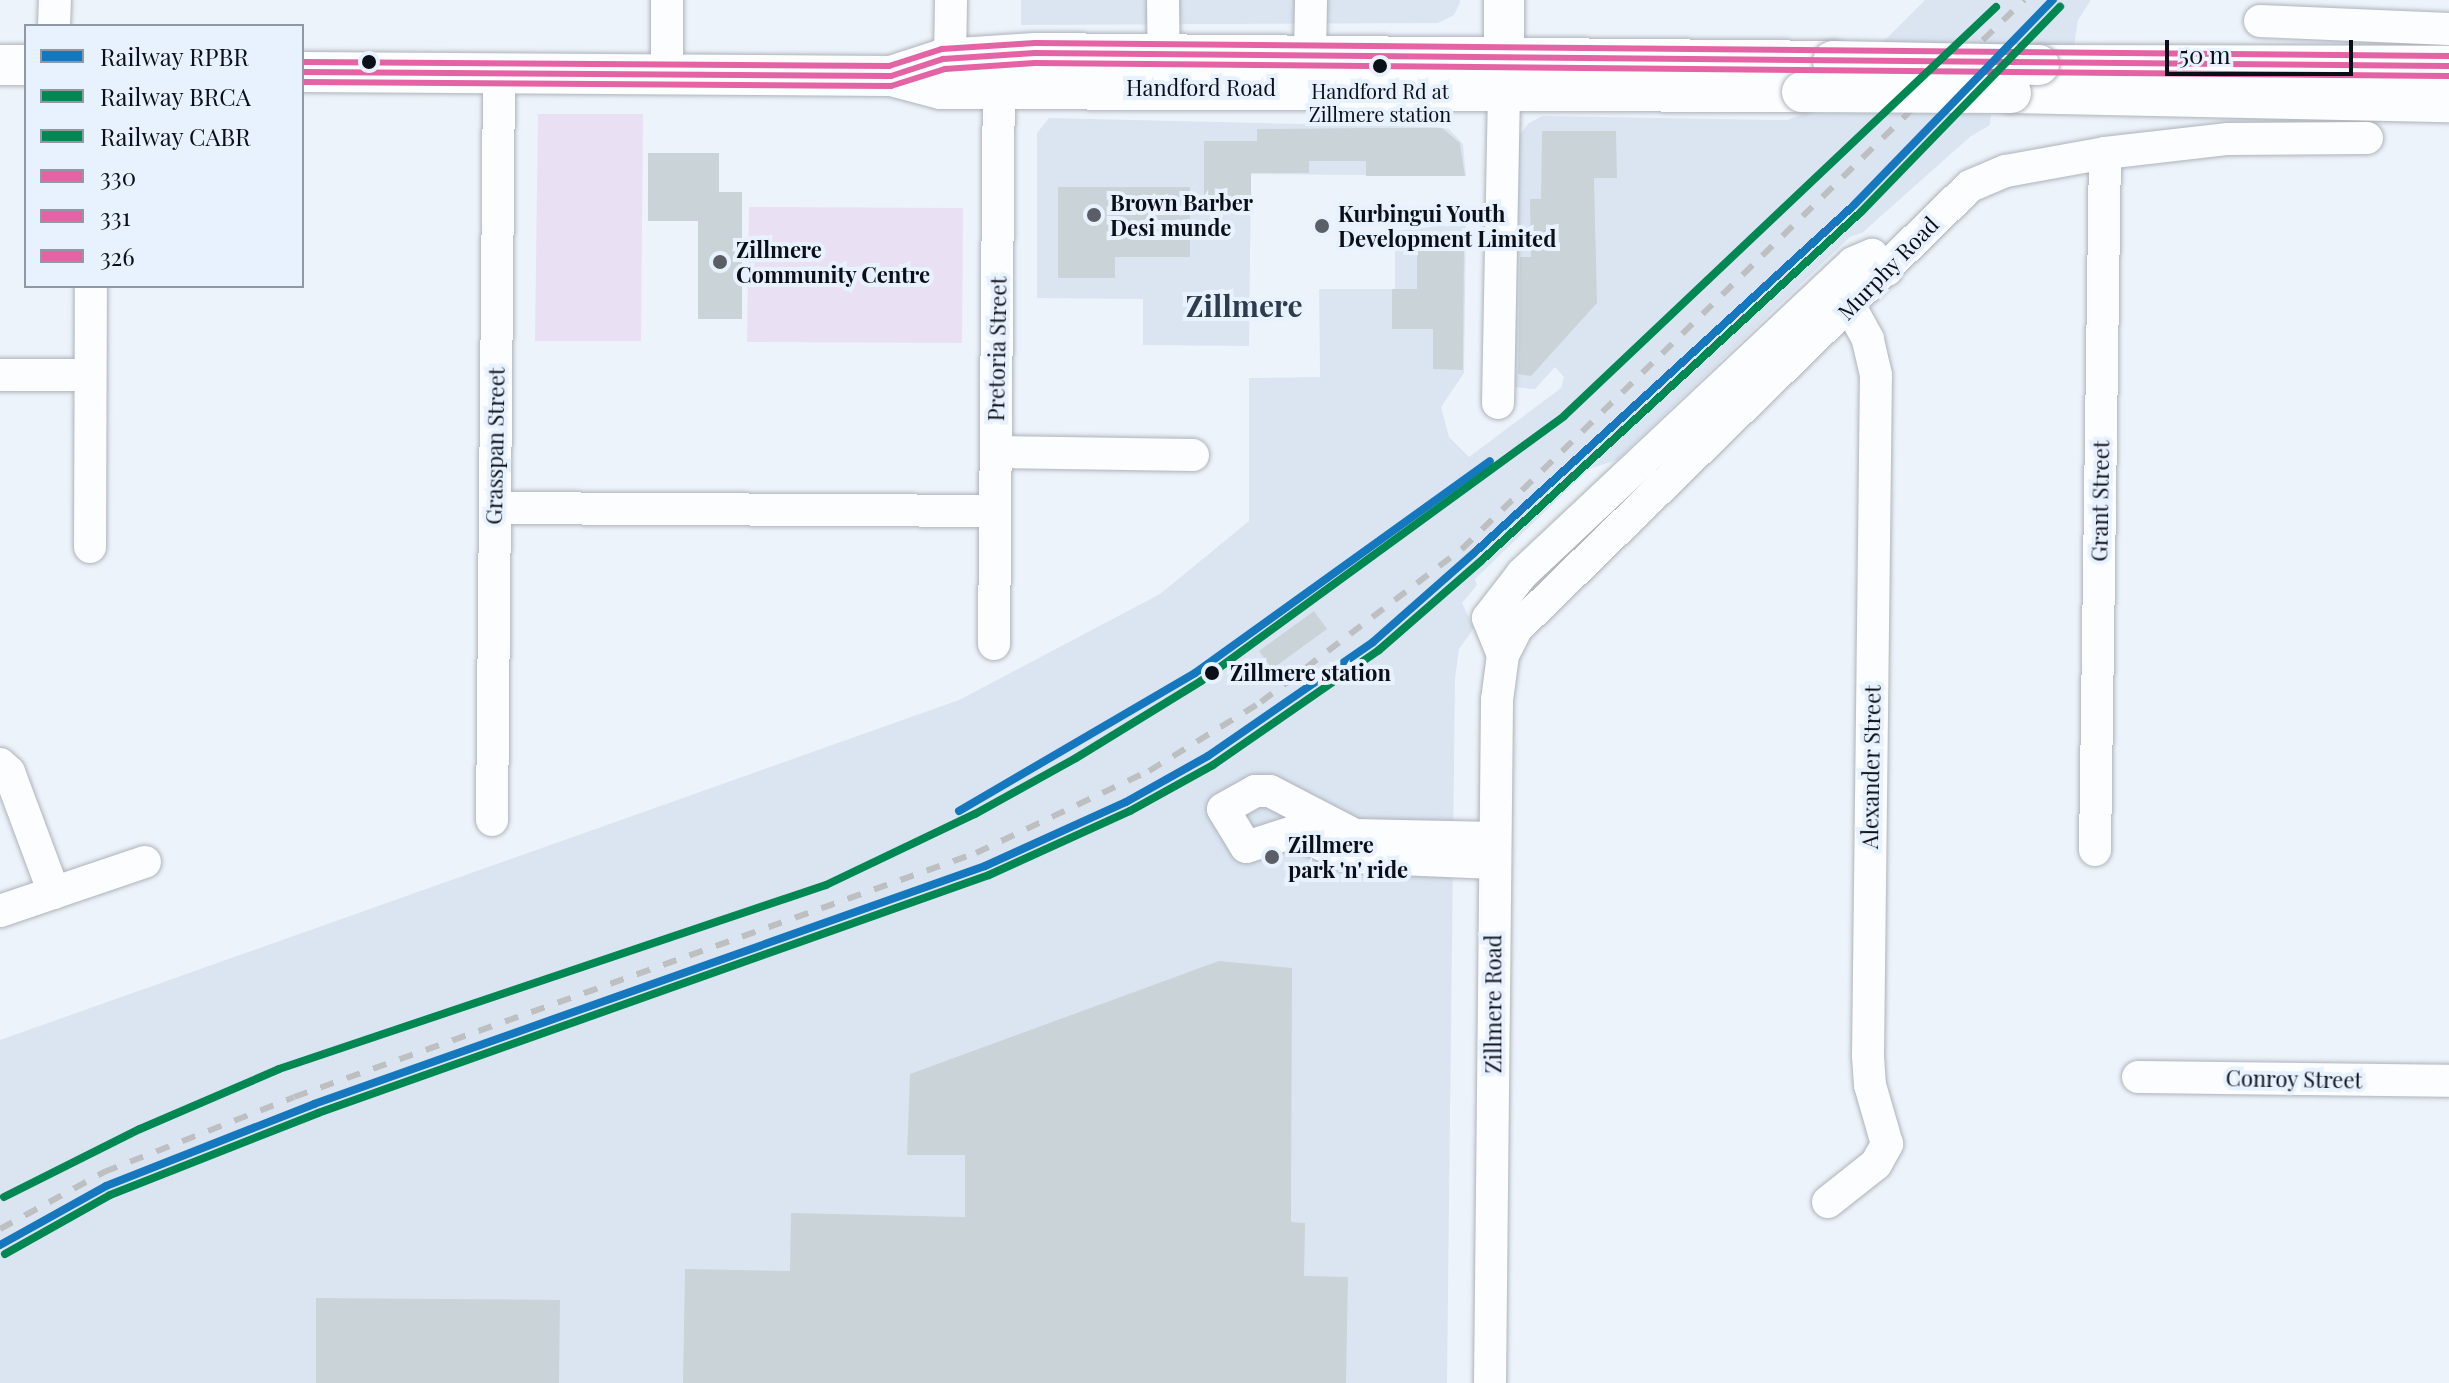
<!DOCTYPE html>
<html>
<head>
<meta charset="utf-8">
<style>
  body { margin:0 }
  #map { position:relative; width:2449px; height:1383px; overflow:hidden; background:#edf3fa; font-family:"Playfair Display",serif }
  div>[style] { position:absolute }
  .built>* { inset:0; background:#dbe5f2 }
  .green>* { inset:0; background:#eae0f3 }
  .building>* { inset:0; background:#cad3d8 }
  .roads { filter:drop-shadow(0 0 2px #aeb3ba) drop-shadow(0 0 2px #aeb3ba) }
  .minor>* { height:32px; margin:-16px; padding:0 16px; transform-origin:16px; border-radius:16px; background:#fcfdfe }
  .major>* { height:40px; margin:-20px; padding:0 20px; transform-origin:20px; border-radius:20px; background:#fcfdfe }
  .rail>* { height:6px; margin-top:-3px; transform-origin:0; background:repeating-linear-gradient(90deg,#bdbfc1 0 14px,transparent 0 28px) }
  .bridges { filter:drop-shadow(0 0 2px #aeb3ba) drop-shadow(0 0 2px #aeb3ba) }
  .major-bridge>* { height:40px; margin:-20px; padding:0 20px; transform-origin:20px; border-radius:20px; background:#fcfdfe }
  .bus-1>* { height:6px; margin:-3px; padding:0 3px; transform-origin:3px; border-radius:3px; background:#e463a4 }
  .bus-2>* { height:6px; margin:-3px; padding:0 3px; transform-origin:3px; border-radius:3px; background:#e463a4 }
  .bus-3>* { height:6px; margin:-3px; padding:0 3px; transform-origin:3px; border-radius:3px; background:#e463a4 }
  .rail-1>* { height:8px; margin:-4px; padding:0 4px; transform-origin:4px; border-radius:4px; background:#1578be }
  .rail-2>* { height:8px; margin:-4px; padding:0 4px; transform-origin:4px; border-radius:4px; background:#008752 }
  .rail-3>* { height:8px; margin:-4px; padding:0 4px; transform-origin:4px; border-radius:4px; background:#008752 }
  .dots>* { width:22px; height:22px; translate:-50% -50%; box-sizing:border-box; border:4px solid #e8f2ff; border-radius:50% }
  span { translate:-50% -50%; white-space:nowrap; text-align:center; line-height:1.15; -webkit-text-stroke:8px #e8f2ff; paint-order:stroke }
  .bus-label { font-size:20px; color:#0b1018 }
  .street-label { font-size:22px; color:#0b1018 }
  .poi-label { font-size:22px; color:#0b1018; font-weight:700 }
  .left { translate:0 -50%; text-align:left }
  .stop-label { font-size:22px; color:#0b1018; font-weight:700 }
  .district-label { font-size:30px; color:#2e3b4c; font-weight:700 }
  .legend { position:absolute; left:24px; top:24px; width:280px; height:264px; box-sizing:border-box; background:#e8f2ff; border:2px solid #9098a3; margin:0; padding:10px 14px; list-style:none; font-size:24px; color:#0b1018 }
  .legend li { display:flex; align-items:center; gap:16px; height:40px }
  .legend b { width:40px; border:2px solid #9098a3 }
  .scale { position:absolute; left:2165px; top:40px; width:188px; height:36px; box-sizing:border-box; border:4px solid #0b1018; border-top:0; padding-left:10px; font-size:24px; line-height:28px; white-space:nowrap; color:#0b1018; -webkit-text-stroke:6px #e8f2ff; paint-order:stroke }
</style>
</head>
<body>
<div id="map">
  <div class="built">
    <i style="clip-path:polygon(1021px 0,1460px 0,1460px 3px,1454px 15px,1438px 23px,1021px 25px)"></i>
    <i style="clip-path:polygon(1925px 0,2091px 0,2078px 20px,2074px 47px,1882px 43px)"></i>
    <i style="clip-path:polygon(1807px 113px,1991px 114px,1990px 125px,1971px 136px,1862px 233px,1850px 237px,1617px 460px,1589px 469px,1475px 579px,1477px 585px,1462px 603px,1474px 628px,1459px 649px,1455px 679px,1447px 1383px,0 1383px,0 1040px,959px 700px,1160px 594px,1249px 521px,1249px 378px,1320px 377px,1319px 289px,1395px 289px,1395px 231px,1466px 223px,1464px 373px,1441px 407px,1449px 437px,1469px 457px,1561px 388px,1564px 377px,1555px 367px,1535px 389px,1515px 387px,1519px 136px,1528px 124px,1542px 116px,1787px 120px)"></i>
    <i style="clip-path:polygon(1049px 118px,1437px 127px,1449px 129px,1463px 144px,1466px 176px,1251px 174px,1249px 346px,1143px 345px,1143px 299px,1037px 298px,1037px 133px)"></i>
  </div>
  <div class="green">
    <i style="clip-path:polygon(538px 114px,643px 114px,641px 341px,535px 341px)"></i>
    <i style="clip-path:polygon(749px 207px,963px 208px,962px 343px,747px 342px)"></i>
  </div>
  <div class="building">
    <i style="clip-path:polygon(1366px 128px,1442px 128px,1460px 143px,1465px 176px,1366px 176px,1366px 161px,1309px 161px,1309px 173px,1251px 173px,1251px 205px,1204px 205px,1204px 141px,1257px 141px,1257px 129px)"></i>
    <i style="clip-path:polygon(1542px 131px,1616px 131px,1617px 178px,1594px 178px,1597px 303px,1531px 376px,1518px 374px,1520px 257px,1531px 257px,1530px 199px,1541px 199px)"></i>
    <i style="clip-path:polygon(648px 153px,719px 153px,719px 192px,742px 192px,742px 319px,698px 319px,698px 221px,648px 221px)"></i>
    <i style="clip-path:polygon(1058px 187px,1190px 187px,1190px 257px,1115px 257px,1115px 278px,1058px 278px)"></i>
    <i style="clip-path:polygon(1417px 239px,1464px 240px,1463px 370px,1433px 369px,1433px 329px,1392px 329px,1392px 289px,1417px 289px)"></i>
    <i style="clip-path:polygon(1314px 611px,1327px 629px,1272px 669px,1259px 651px)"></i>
    <i style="clip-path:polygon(1219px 961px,1292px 968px,1291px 1222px,1305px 1223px,1304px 1276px,1348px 1277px,1346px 1383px,683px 1383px,685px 1269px,790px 1271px,791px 1213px,965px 1217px,965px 1155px,907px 1155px,910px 1074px)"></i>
    <i style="clip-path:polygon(316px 1298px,560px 1300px,559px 1383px,316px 1383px)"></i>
  </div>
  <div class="roads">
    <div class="minor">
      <i style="left:1163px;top:0;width:77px;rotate:89.3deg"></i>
      <i style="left:2260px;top:21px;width:189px;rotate:2.4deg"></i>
      <i style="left:54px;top:26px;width:26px;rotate:-88deg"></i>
      <i style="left:1310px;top:54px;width:54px;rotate:-88.9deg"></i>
      <i style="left:950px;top:59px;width:59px;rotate:-89deg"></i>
      <i style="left:667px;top:74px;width:74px;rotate:-90deg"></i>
      <i style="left:0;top:375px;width:90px"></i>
      <i style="left:1498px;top:403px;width:315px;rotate:-88.9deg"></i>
      <i style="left:996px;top:452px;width:197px;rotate:0.9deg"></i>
      <i style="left:495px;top:508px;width:500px;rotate:0.34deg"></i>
      <i style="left:90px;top:547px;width:261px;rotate:-89.8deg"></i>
      <i style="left:994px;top:644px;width:577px;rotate:-89.5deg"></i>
      <i style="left:1503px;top:655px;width:40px;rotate:-112deg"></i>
      <i style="left:1488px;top:618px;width:56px;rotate:-52.3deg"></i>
      <i style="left:1522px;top:574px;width:454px;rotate:-43.2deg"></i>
      <i style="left:1853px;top:263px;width:21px;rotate:-23deg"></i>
      <i style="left:1872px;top:255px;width:21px;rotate:45deg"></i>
      <i style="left:0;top:764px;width:12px;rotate:42deg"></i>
      <i style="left:9px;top:772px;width:129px;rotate:69.6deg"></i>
      <i style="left:492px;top:820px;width:747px;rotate:-89.46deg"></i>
      <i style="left:2095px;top:850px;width:697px;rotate:-89.18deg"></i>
      <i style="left:1495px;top:863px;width:145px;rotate:-177.6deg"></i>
      <i style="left:1350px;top:857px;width:62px;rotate:-156.3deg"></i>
      <i style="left:1293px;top:832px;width:49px;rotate:162.3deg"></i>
      <i style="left:1246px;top:847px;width:44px;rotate:-121.2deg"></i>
      <i style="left:1223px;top:809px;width:37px;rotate:-29deg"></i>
      <i style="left:1255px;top:791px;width:15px"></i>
      <i style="left:1270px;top:791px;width:96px;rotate:27.4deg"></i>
      <i style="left:1355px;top:835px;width:140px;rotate:1.2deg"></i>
      <i style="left:0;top:911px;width:153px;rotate:-18.7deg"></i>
      <i style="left:2138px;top:1077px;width:311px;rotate:0.7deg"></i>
      <i style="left:1828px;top:1202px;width:61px;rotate:-38.4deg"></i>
      <i style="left:1876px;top:1164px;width:23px;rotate:-61deg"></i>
      <i style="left:1887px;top:1144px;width:61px;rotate:-106.1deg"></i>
      <i style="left:1870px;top:1085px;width:29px;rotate:-94deg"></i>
      <i style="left:1868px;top:1056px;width:681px;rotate:-89.33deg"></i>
      <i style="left:1876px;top:375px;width:37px;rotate:-103deg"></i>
      <i style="left:1868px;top:339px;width:35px;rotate:-119deg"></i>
      <i style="left:1490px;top:1383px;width:683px;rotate:-89.41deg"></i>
      <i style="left:1497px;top:700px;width:45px;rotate:-82.4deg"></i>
      <i style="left:1503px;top:655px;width:29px;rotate:-63deg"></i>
      <i style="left:1516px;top:629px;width:634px;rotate:-44.3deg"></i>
      <i style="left:1970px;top:186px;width:39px;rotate:-23deg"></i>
      <i style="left:2006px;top:171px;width:101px;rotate:-10.3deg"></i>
      <i style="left:2105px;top:153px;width:124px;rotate:-6.5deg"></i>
      <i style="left:2228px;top:139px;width:139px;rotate:-0.4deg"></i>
    </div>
    <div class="major">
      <i style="left:1504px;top:0;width:80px;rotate:90deg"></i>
      <i style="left:0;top:65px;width:26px"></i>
      <i style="left:2039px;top:65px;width:410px;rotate:0.1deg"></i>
      <i style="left:302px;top:72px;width:589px;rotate:0.39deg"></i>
      <i style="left:891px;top:76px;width:52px;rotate:14.6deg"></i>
      <i style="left:941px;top:89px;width:861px;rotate:0.2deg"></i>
      <i style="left:891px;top:76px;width:55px;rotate:-18.1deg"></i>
      <i style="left:943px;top:59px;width:92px;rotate:-3.7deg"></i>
      <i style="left:1035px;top:53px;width:798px;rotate:0.57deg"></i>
      <i style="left:2011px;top:93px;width:438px;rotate:1.2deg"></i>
    </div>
  </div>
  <div class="rail">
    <i style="left:0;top:1229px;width:119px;rotate:-28.7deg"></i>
    <i style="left:104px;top:1172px;width:204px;rotate:-21.5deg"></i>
    <i style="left:294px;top:1097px;width:724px;rotate:-19.69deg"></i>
    <i style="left:976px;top:853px;width:191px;rotate:-25.4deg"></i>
    <i style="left:1149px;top:771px;width:132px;rotate:-31.6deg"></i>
    <i style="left:1261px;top:702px;width:253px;rotate:-37.3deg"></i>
    <i style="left:1462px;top:549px;width:786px;rotate:-44.33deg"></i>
  </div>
  <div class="bridges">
    <div class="major-bridge">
      <i style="left:1833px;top:61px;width:206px;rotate:1.1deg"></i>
      <i style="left:1802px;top:92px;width:209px;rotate:0.3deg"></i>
    </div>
  </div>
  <div class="bus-1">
    <i style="left:302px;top:72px;width:589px;rotate:0.39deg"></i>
    <i style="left:891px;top:76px;width:55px;rotate:-18.1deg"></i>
    <i style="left:943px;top:59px;width:92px;rotate:-3.7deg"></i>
    <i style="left:1035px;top:53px;width:1414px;rotate:0.53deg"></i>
  </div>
  <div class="bus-2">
    <i style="left:302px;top:82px;width:589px;rotate:0.39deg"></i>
    <i style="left:891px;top:86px;width:57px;rotate:-17.5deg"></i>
    <i style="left:945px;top:69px;width:90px;rotate:-3.8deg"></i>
    <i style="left:1035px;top:63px;width:1414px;rotate:0.53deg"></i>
  </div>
  <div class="bus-3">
    <i style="left:302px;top:62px;width:587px;rotate:0.39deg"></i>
    <i style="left:889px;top:66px;width:56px;rotate:-17.8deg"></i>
    <i style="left:942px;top:49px;width:93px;rotate:-3.7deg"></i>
    <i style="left:1035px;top:43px;width:1414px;rotate:0.53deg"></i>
  </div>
  <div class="rail-1">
    <i style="left:959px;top:811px;width:273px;rotate:-30.3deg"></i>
    <i style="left:1195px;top:673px;width:363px;rotate:-35.7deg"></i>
    <i style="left:0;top:1245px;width:121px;rotate:-29.1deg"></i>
    <i style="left:106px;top:1186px;width:224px;rotate:-21.5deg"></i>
    <i style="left:314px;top:1104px;width:712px;rotate:-19.53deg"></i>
    <i style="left:985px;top:866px;width:155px;rotate:-24.4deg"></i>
    <i style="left:1126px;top:802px;width:94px;rotate:-29.3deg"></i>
    <i style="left:1208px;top:756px;width:201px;rotate:-34.6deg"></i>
    <i style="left:1373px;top:642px;width:135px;rotate:-41.4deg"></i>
    <i style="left:1474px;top:553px;width:515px;rotate:-42.48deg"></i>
    <i style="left:1854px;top:205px;width:286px;rotate:-45.9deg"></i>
  </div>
  <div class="rail-2">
    <i style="left:5px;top:1254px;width:120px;rotate:-29.3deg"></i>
    <i style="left:110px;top:1195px;width:224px;rotate:-21.5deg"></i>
    <i style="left:318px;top:1113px;width:712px;rotate:-19.53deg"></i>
    <i style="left:989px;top:875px;width:155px;rotate:-24.4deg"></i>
    <i style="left:1130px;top:811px;width:95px;rotate:-29deg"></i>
    <i style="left:1213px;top:765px;width:202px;rotate:-34.7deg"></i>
    <i style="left:1379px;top:650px;width:135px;rotate:-41.1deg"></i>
    <i style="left:1481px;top:561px;width:516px;rotate:-42.57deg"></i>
    <i style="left:1861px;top:212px;width:286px;rotate:-45.9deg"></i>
  </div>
  <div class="rail-3">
    <i style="left:4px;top:1197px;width:152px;rotate:-26.6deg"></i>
    <i style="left:140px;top:1129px;width:151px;rotate:-23.3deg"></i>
    <i style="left:279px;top:1069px;width:577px;rotate:-18.59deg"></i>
    <i style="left:826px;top:885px;width:165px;rotate:-25.5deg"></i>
    <i style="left:975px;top:814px;width:115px;rotate:-29deg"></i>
    <i style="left:1076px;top:758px;width:147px;rotate:-31.6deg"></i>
    <i style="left:1201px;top:681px;width:449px;rotate:-36.1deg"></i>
    <i style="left:1564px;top:416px;width:595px;rotate:-43.43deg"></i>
  </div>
  <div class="dots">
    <i style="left:369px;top:62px;background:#0b1018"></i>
    <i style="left:1380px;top:66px;background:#0b1018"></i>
    <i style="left:1094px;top:215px;background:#5a5f67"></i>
    <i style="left:1322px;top:226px;background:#5a5f67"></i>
    <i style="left:720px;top:262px;background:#5a5f67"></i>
    <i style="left:1212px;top:673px;background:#0b1018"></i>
    <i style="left:1272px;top:857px;background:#5a5f67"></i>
  </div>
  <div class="bus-label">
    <span style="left:1380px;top:102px">Handford Rd at<br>Zillmere station</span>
  </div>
  <div class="street-label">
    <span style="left:1201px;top:88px">Handford Road</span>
    <span style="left:1888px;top:268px;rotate:-46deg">Murphy Road</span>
    <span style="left:997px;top:349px;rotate:-89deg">Pretoria Street</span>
    <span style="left:495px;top:446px;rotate:-89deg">Grasspan Street</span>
    <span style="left:2100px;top:501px;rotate:-89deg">Grant Street</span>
    <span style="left:1871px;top:767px;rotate:-89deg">Alexander Street</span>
    <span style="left:1493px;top:1004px;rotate:-90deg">Zillmere Road</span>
    <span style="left:2294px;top:1079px;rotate:1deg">Conroy Street</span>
  </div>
  <div class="poi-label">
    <span class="left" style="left:1110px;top:215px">Brown Barber<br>Desi munde</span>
    <span class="left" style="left:1338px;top:226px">Kurbingui Youth<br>Development Limited</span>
    <span class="left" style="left:736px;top:262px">Zillmere<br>Community Centre</span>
    <span class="left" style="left:1288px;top:857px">Zillmere<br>park 'n' ride</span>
  </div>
  <div class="stop-label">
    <span class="left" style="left:1230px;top:673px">Zillmere station</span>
  </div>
  <div class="district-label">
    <span style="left:1244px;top:305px">Zillmere</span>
  </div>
  <ul class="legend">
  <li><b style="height:10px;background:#1578be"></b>Railway RPBR</li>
  <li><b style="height:10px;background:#008752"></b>Railway BRCA</li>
  <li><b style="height:10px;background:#008752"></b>Railway CABR</li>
  <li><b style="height:10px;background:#e463a4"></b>330</li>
  <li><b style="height:10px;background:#e463a4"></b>331</li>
  <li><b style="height:10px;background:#e463a4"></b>326</li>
  </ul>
  <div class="scale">50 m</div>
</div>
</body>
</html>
